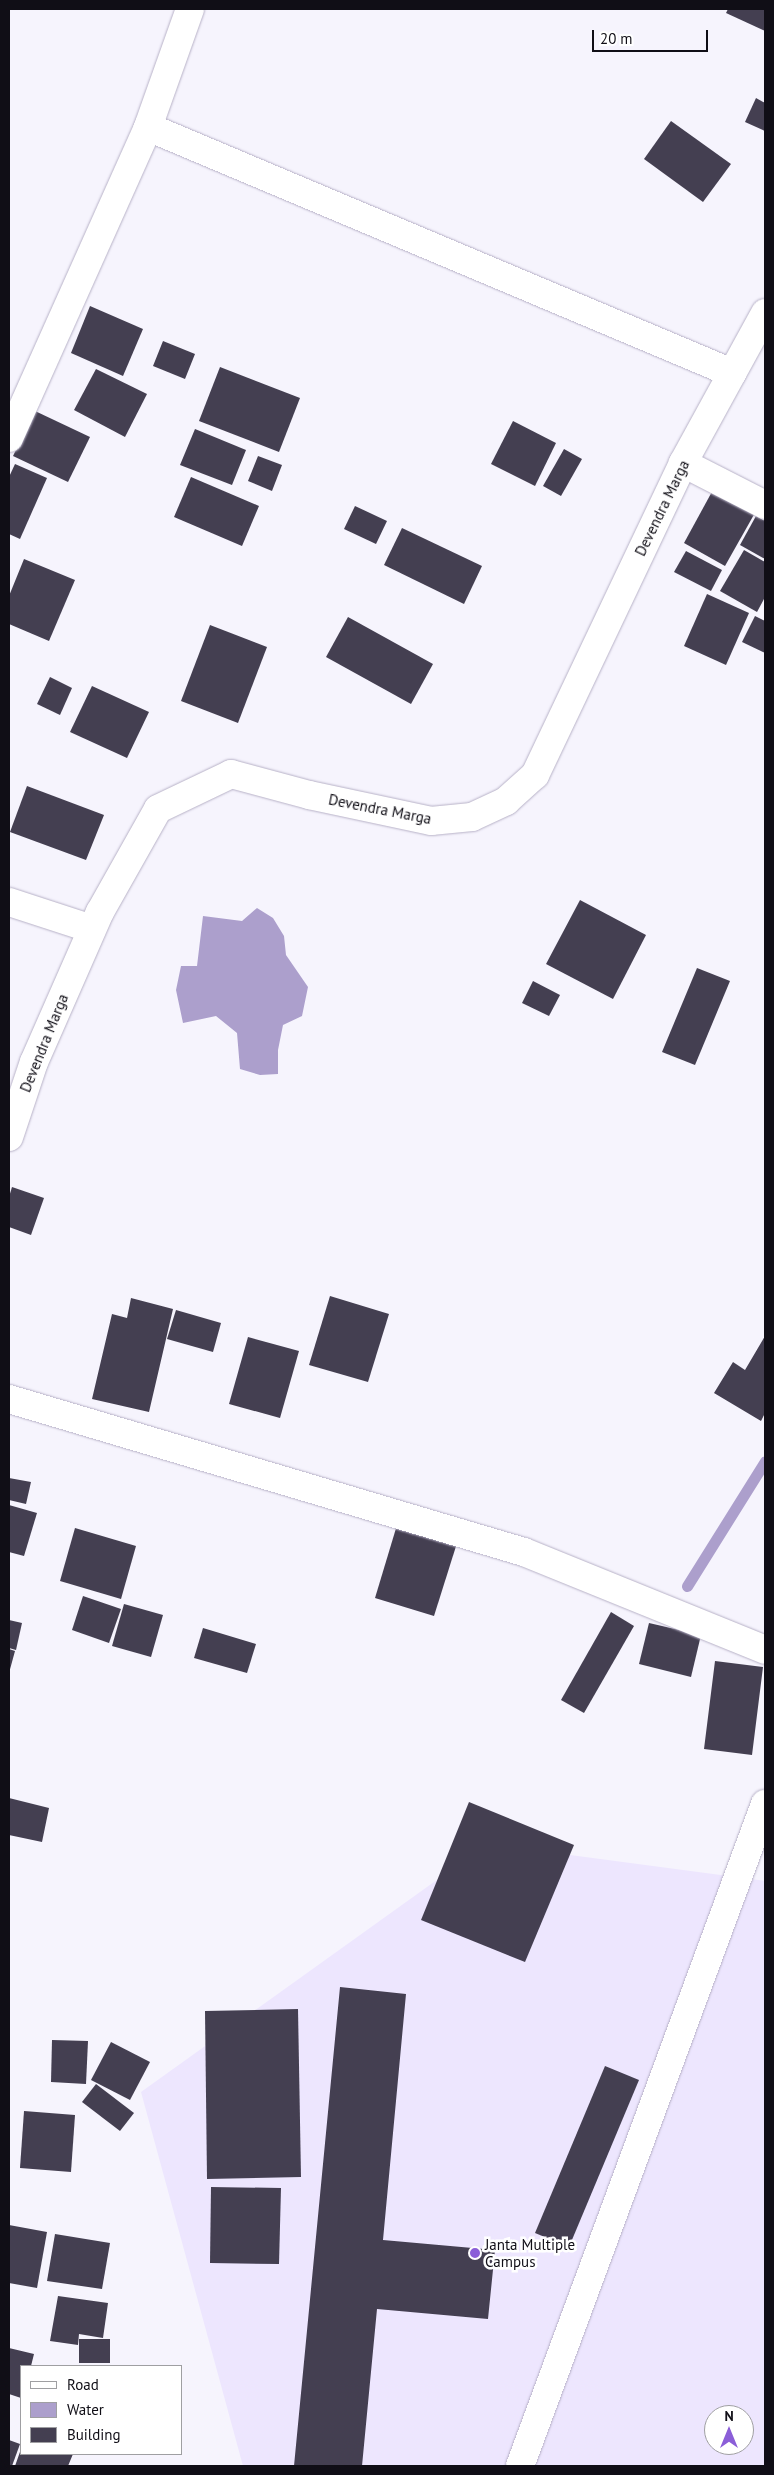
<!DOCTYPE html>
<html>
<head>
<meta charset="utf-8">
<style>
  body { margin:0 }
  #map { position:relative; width:774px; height:2475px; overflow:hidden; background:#f6f4fd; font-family:"PT Sans",sans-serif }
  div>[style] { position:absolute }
  .built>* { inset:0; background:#ede6fe }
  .water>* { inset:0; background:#ac9fcc }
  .stream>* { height:11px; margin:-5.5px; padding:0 5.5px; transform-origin:5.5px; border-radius:5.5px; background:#ac9fcc }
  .building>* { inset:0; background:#443f51 }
  .roads { filter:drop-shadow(0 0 1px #b7b1c7) drop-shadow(0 0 1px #b7b1c7) }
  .minor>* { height:28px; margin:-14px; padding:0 14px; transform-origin:14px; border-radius:14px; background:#fff }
  .dots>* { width:14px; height:14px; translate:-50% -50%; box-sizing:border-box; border:2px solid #fff; border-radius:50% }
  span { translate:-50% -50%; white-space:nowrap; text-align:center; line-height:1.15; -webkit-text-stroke:5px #fff; paint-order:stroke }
  .street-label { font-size:15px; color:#100e16 }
  .poi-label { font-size:15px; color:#100e16 }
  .left { translate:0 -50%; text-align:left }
  .frame { position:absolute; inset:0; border:10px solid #100e16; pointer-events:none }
  .legend { position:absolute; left:20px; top:2365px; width:162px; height:90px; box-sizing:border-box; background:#fff; border:1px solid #9f9fa2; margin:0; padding:6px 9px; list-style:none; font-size:15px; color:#100e16 }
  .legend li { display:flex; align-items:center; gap:10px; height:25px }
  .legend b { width:25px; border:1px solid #9f9fa2 }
  .north { position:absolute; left:704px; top:2405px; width:50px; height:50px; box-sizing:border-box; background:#fff; border:1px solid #9f9fa2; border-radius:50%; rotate:0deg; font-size:14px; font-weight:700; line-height:20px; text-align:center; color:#100e16 }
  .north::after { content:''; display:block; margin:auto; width:18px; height:22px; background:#8b5ed8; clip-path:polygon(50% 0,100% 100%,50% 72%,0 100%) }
  .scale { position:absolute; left:592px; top:30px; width:116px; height:22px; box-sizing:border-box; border:2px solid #100e16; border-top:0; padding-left:6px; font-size:15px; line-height:18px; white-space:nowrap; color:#100e16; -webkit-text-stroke:4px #fff; paint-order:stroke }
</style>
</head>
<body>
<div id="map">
  <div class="built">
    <i style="clip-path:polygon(evenodd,487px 1844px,765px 1881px,765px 2466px,243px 2466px,141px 2092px,487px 1844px,714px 2415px,744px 2415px,744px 2445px,714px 2445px,714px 2415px)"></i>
  </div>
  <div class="water">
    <i style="clip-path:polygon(257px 908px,273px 918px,284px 936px,286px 955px,308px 987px,302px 1016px,283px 1025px,278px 1050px,278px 1074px,260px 1075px,240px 1069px,237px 1033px,216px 1016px,183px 1023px,176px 990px,181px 966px,197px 966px,203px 916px,242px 921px)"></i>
  </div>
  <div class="stream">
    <i style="left:687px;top:1586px;width:147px;rotate:-58deg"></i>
  </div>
  <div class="building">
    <i style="clip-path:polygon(728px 9px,765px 9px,765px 31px,726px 13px)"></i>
    <i style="clip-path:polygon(756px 98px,765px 103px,765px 131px,745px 122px)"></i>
    <i style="clip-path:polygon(671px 121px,731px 164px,703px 202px,644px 159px)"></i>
    <i style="clip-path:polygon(90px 306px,143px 329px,123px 376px,71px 353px)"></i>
    <i style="clip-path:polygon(163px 341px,195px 354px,185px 379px,153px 366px)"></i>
    <i style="clip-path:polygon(220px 367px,300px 398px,279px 452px,199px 421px)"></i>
    <i style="clip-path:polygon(96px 369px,147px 394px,125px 437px,74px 410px)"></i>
    <i style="clip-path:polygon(35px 411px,90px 437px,68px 482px,13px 456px)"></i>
    <i style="clip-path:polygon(513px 421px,556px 443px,535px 486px,491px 464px)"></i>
    <i style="clip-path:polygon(195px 429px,246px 450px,232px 485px,180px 465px)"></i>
    <i style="clip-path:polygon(564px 449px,582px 459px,561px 496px,543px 486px)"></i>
    <i style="clip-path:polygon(258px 456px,282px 465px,272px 491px,248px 481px)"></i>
    <i style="clip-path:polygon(15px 464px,47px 478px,20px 539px,9px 534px,9px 477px)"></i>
    <i style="clip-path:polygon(191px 477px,259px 506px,242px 546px,174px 517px)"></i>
    <i style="clip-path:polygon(714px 488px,756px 511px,725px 566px,684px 543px)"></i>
    <i style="clip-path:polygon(355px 506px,387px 521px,376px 544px,344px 529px)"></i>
    <i style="clip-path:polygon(756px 516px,765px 521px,765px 559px,740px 545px)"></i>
    <i style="clip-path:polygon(402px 528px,482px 566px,464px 604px,384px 565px)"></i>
    <i style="clip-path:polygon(744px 550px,765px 562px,765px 597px,757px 612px,720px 591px)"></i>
    <i style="clip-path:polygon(686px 551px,722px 570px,711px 591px,674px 572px)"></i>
    <i style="clip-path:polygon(24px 559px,75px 580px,49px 641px,9px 624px,9px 596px)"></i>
    <i style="clip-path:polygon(707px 594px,749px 613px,726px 665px,684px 646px)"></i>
    <i style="clip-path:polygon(755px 616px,765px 621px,765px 653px,742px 642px)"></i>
    <i style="clip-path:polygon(348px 617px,433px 664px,411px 704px,326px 657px)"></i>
    <i style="clip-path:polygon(210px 625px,267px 647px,238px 723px,181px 701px)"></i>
    <i style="clip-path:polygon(50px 677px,72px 688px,60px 715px,37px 704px)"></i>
    <i style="clip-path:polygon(92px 686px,149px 712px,127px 758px,70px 732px)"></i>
    <i style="clip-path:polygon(27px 786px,104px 815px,86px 860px,10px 832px)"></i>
    <i style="clip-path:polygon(580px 900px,646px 935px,613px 999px,546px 964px)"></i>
    <i style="clip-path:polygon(697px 968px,730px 981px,695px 1065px,662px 1052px)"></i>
    <i style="clip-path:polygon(533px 981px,560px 995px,549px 1016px,522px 1003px)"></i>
    <i style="clip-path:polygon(12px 1187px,44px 1198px,31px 1235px,9px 1227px,9px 1197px)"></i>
    <i style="clip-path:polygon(330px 1296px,389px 1314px,368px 1382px,309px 1365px)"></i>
    <i style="clip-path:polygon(131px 1298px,173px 1309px,149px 1412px,92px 1399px,112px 1314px,127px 1318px)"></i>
    <i style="clip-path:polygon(176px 1310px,221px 1323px,213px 1352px,167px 1339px)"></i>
    <i style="clip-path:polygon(765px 1336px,765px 1413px,761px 1421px,714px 1393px,733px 1362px,745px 1370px)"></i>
    <i style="clip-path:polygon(248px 1337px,299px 1351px,280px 1418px,229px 1404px)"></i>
    <i style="clip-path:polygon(9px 1478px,31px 1482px,26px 1504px,9px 1500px)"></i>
    <i style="clip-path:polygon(9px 1505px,37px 1513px,24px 1556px,9px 1552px)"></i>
    <i style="clip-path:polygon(397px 1525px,457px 1543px,434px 1616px,375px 1598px)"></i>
    <i style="clip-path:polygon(75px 1528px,136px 1546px,121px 1599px,60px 1581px)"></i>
    <i style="clip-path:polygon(83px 1596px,121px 1609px,109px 1643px,72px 1630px)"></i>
    <i style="clip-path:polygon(124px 1604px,163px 1615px,151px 1657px,112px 1646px)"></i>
    <i style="clip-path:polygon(611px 1612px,634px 1626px,584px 1713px,561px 1700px)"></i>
    <i style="clip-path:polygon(9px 1620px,22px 1623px,16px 1650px,9px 1648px)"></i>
    <i style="clip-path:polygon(649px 1623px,701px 1635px,691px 1677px,639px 1664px)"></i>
    <i style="clip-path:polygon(203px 1628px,256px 1644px,247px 1673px,194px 1658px)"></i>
    <i style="clip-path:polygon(9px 1649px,15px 1651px,9px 1673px)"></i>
    <i style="clip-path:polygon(715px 1661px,763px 1667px,752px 1755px,704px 1749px)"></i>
    <i style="clip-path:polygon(9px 1798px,49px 1808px,42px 1842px,9px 1835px)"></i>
    <i style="clip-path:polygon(469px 1802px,574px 1845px,525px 1962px,421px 1920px)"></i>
    <i style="clip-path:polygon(340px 1987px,406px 1994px,383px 2240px,495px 2250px,488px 2319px,377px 2309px,362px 2466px,294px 2466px)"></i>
    <i style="clip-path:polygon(298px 2009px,301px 2177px,207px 2179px,205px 2011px)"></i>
    <i style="clip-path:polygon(52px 2040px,88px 2041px,86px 2084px,51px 2082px)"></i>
    <i style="clip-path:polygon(111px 2042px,150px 2062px,130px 2100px,91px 2080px)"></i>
    <i style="clip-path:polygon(605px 2066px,639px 2080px,569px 2247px,535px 2233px)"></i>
    <i style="clip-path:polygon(96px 2084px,134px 2113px,120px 2131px,82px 2102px)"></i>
    <i style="clip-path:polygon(24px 2111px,75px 2115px,71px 2172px,20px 2168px)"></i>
    <i style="clip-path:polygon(211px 2187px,281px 2188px,279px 2264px,210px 2263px)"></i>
    <i style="clip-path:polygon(9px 2225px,47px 2232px,37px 2288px,9px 2283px)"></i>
    <i style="clip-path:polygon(55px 2234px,110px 2243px,102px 2289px,47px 2281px)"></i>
    <i style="clip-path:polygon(58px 2296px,108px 2303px,103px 2338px,79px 2334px,78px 2345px,50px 2341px)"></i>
    <i style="clip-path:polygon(79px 2339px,110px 2339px,110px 2363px,79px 2363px)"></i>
    <i style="clip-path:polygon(9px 2348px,34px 2354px,31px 2366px,21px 2366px,21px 2398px,9px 2394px)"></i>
    <i style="clip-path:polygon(9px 2440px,20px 2444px,12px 2466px,9px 2466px)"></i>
    <i style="clip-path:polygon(21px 2449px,21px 2454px,73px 2454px,68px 2466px,15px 2466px)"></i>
  </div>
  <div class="roads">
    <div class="minor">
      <i style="left:148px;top:127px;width:125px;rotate:-70.4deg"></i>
      <i style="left:9px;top:438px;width:341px;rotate:-65.9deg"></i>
      <i style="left:148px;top:127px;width:634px;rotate:22.84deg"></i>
      <i style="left:683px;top:463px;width:92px;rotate:27.1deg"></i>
      <i style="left:9px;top:902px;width:87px;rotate:18deg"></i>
      <i style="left:9px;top:1137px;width:79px;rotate:-71.6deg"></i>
      <i style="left:34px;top:1062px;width:164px;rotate:-66.3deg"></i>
      <i style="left:100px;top:912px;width:118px;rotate:-60.6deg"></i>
      <i style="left:158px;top:809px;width:81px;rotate:-25.6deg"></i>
      <i style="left:231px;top:774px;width:81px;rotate:15.1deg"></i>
      <i style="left:309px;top:795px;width:125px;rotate:12deg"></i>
      <i style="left:431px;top:821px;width:41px;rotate:-5.6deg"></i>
      <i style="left:472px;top:817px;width:38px;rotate:-25deg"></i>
      <i style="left:506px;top:801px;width:39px;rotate:-42deg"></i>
      <i style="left:535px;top:775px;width:345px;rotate:-64.6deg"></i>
      <i style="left:683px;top:463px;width:171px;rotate:-61.3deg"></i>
      <i style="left:9px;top:1399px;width:537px;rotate:16.55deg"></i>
      <i style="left:524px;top:1552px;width:260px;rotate:22.1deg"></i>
      <i style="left:520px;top:2466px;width:706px;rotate:-69.69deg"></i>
    </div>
  </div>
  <div class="dots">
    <i style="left:475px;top:2253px;background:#8b5ed8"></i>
  </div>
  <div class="street-label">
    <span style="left:662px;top:508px;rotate:-64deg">Devendra Marga</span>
    <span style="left:380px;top:809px;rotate:11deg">Devendra Marga</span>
    <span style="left:44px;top:1043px;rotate:-68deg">Devendra Marga</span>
  </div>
  <div class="poi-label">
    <span class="left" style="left:485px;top:2253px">Janta Multiple<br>Campus</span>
  </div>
  <div class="frame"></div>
  <ul class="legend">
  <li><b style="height:6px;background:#fff"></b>Road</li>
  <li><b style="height:14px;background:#ac9fcc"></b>Water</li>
  <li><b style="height:14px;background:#443f51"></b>Building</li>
  </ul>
  <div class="north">N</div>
  <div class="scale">20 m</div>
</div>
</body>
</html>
